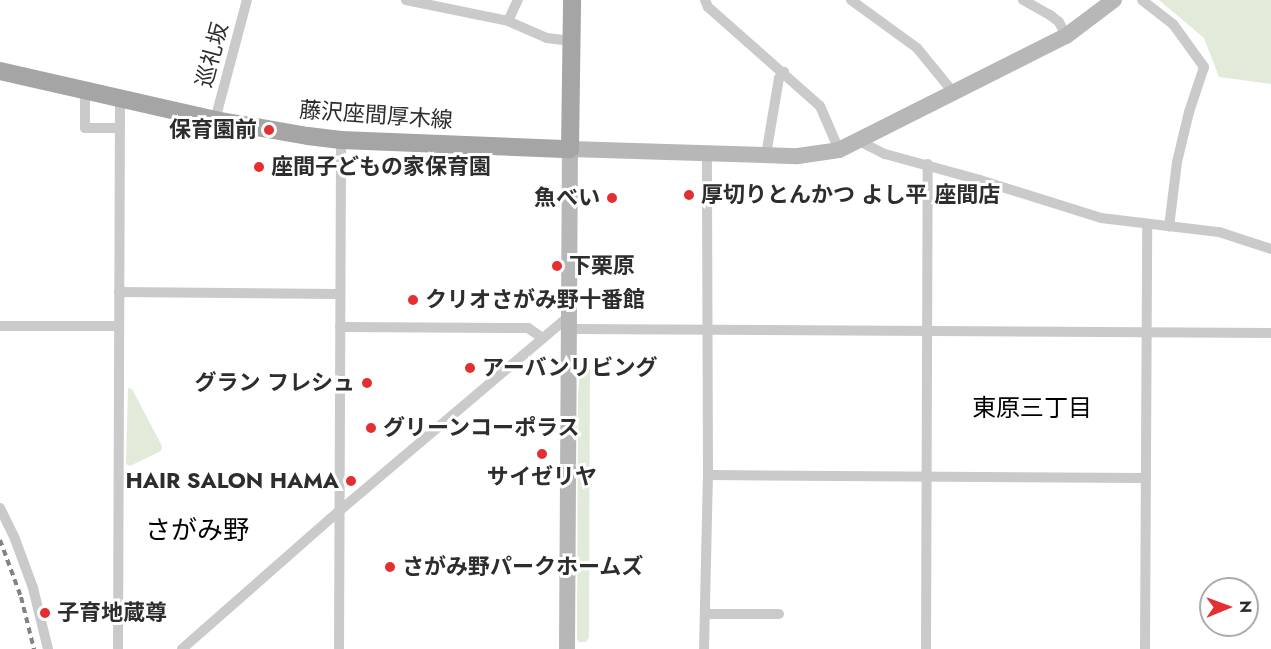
<!DOCTYPE html>
<html>
<head>
<meta charset="utf-8">
<style>
  body { margin:0 }
  #map { position:relative; width:1271px; height:649px; overflow:hidden; background:#fff; font-family:Jost,"Noto Sans JP",sans-serif }
  div>[style] { position:absolute }
  .green>* { inset:0; background:#e2ebda }
  .street>* { height:10px; margin:-5px; padding:0 5px; transform-origin:5px; border-radius:5px; background:#cacaca }
  .secondary>* { height:16px; margin:-8px; padding:0 8px; transform-origin:8px; border-radius:8px; background:#b7b7b7 }
  .primary>* { height:18px; margin:-9px; padding:0 9px; transform-origin:9px; border-radius:9px; background:#a5a5a5 }
  .rail>* { height:4px; margin-top:-2px; transform-origin:0; background:repeating-linear-gradient(90deg,#828282 0 6px,transparent 0 10.5px) }
  .dots>* { width:16px; height:16px; translate:-50% -50%; box-sizing:border-box; border:3px solid #fff; border-radius:50% }
  span { translate:-50% -50%; white-space:nowrap; text-align:center; line-height:1.15; -webkit-text-stroke:6px #fff; paint-order:stroke }
  .street-label { font-size:22px; color:#2d2d2d }
  .poi-label { font-size:22px; color:#2d2d2d; font-weight:700 }
  .right { translate:-100% -50%; text-align:right }
  .left { translate:0 -50%; text-align:left }
  .neighbourhood-label { font-size:24px; color:#000 }
  .quarter-label { font-size:26px; color:#000 }
  .north { position:absolute; left:1199px; top:577px; width:60px; height:60px; box-sizing:border-box; background:#fff; border:2px solid #ababab; border-radius:50%; rotate:89deg; font-size:16px; font-weight:700; line-height:24px; text-align:center; color:#2d2d2d }
  .north::after { content:''; display:block; margin:auto; width:21px; height:27px; background:#e42f30; clip-path:polygon(50% 0,100% 100%,50% 72%,0 100%) }
</style>
</head>
<body>
<div id="map">
  <div class="green">
    <i style="clip-path:polygon(1159px 0,1271px 0,1271px 84px,1219px 77px,1204px 38px)"></i>
    <i style="clip-path:polygon(581px 355px,590px 356px,590px 359px,589px 638px,586px 642px,579px 642px,577px 639px,578px 394px)"></i>
    <i style="clip-path:polygon(128px 388px,132px 389px,162px 446px,161px 451px,130px 466px,126px 464px)"></i>
  </div>
  <div class="street">
    <i style="left:406px;top:0;width:104px;rotate:11.6deg"></i>
    <i style="left:508px;top:21px;width:43px;rotate:23.6deg"></i>
    <i style="left:547px;top:38px;width:24px;rotate:7deg"></i>
    <i style="left:705px;top:0;width:8px;rotate:67deg"></i>
    <i style="left:708px;top:7px;width:149px;rotate:41.5deg"></i>
    <i style="left:820px;top:106px;width:48px;rotate:66.6deg"></i>
    <i style="left:851px;top:0;width:82px;rotate:36deg"></i>
    <i style="left:917px;top:48px;width:57px;rotate:50.7deg"></i>
    <i style="left:1023px;top:0;width:31px;rotate:29deg"></i>
    <i style="left:1050px;top:15px;width:11px;rotate:38deg"></i>
    <i style="left:1059px;top:22px;width:16px;rotate:63deg"></i>
    <i style="left:1142px;top:0;width:39px;rotate:38deg"></i>
    <i style="left:1173px;top:24px;width:53px;rotate:54.2deg"></i>
    <i style="left:1204px;top:67px;width:47px;rotate:108.4deg"></i>
    <i style="left:1189px;top:112px;width:51px;rotate:103.5deg"></i>
    <i style="left:1177px;top:162px;width:65px;rotate:97deg"></i>
    <i style="left:508px;top:21px;width:23px;rotate:-65deg"></i>
    <i style="left:85px;top:91px;width:37px;rotate:90deg"></i>
    <i style="left:85px;top:128px;width:35px"></i>
    <i style="left:215px;top:120px;width:124px;rotate:-75.1deg"></i>
    <i style="left:859px;top:141px;width:29px;rotate:27deg"></i>
    <i style="left:885px;top:154px;width:98px;rotate:15.3deg"></i>
    <i style="left:980px;top:180px;width:127px;rotate:17.4deg"></i>
    <i style="left:1101px;top:218px;width:119px;rotate:6.8deg"></i>
    <i style="left:1219px;top:232px;width:55px;rotate:18.1deg"></i>
    <i style="left:766px;top:155px;width:78px;rotate:-80.4deg"></i>
    <i style="left:779px;top:78px;width:8px;rotate:-50deg"></i>
    <i style="left:119px;top:292px;width:221px;rotate:0.5deg"></i>
    <i style="left:0;top:326px;width:119px"></i>
    <i style="left:340px;top:327px;width:188px;rotate:0.3deg"></i>
    <i style="left:528px;top:328px;width:18px;rotate:34deg"></i>
    <i style="left:570px;top:329px;width:701px;rotate:0.33deg"></i>
    <i style="left:708px;top:475px;width:438px;rotate:0.4deg"></i>
    <i style="left:0;top:508px;width:34px;rotate:64deg"></i>
    <i style="left:15px;top:539px;width:52px;rotate:69.8deg"></i>
    <i style="left:33px;top:588px;width:63px;rotate:76.2deg"></i>
    <i style="left:705px;top:614px;width:74px"></i>
    <i style="left:118px;top:649px;width:550px;rotate:-89.79deg"></i>
    <i style="left:182px;top:649px;width:198px;rotate:-41.3deg"></i>
    <i style="left:331px;top:518px;width:314px;rotate:-40.3deg"></i>
    <i style="left:339px;top:649px;width:509px;rotate:-89.77deg"></i>
    <i style="left:704px;top:649px;width:174px;rotate:-88.7deg"></i>
    <i style="left:708px;top:475px;width:322px;rotate:-90.2deg"></i>
    <i style="left:926px;top:649px;width:485px;rotate:-89.8deg"></i>
    <i style="left:1145px;top:649px;width:425px;rotate:-89.7deg"></i>
  </div>
  <div class="secondary">
    <i style="left:567px;top:649px;width:500px;rotate:-89.66deg"></i>
    <i style="left:570px;top:149px;width:228px;rotate:1.8deg"></i>
    <i style="left:798px;top:156px;width:41px;rotate:-8.3deg"></i>
    <i style="left:839px;top:150px;width:254px;rotate:-26.7deg"></i>
    <i style="left:1066px;top:36px;width:60px;rotate:-36.9deg"></i>
  </div>
  <div class="primary">
    <i style="left:0;top:71px;width:221px;rotate:12.8deg"></i>
    <i style="left:215px;top:120px;width:94px;rotate:9.8deg"></i>
    <i style="left:308px;top:136px;width:33px;rotate:7deg"></i>
    <i style="left:341px;top:140px;width:229px;rotate:2.3deg"></i>
    <i style="left:570px;top:149px;width:149px;rotate:-89.2deg"></i>
  </div>
  <div class="rail">
    <i style="left:0;top:540px;width:61px;rotate:69.8deg"></i>
    <i style="left:21px;top:597px;width:54px;rotate:76deg"></i>
  </div>
  <div class="dots">
    <i style="left:269px;top:130px;background:#e42f30"></i>
    <i style="left:259px;top:167px;background:#e42f30"></i>
    <i style="left:689px;top:195px;background:#e42f30"></i>
    <i style="left:612px;top:198px;background:#e42f30"></i>
    <i style="left:557px;top:266px;background:#e42f30"></i>
    <i style="left:413px;top:300px;background:#e42f30"></i>
    <i style="left:470px;top:368px;background:#e42f30"></i>
    <i style="left:367px;top:383px;background:#e42f30"></i>
    <i style="left:371px;top:428px;background:#e42f30"></i>
    <i style="left:542px;top:454px;background:#e42f30"></i>
    <i style="left:351px;top:481px;background:#e42f30"></i>
    <i style="left:390px;top:567px;background:#e42f30"></i>
    <i style="left:45px;top:613px;background:#e42f30"></i>
  </div>
  <div class="street-label">
    <span style="left:212px;top:55px;rotate:-75deg">巡礼坂</span>
    <span style="left:376px;top:115px;rotate:4deg">藤沢座間厚木線</span>
  </div>
  <div class="poi-label">
    <span class="right" style="left:257px;top:130px">保育園前</span>
    <span class="left" style="left:271px;top:167px">座間子どもの家保育園</span>
    <span class="left" style="left:701px;top:195px">厚切りとんかつ よし平 座間店</span>
    <span class="right" style="left:600px;top:198px">魚べい</span>
    <span class="left" style="left:569px;top:266px">下栗原</span>
    <span class="left" style="left:425px;top:300px">クリオさがみ野十番館</span>
    <span class="left" style="left:482px;top:368px">アーバンリビング</span>
    <span class="right" style="left:355px;top:383px">グラン フレシュ</span>
    <span class="left" style="left:383px;top:428px">グリーンコーポラス</span>
    <span style="left:542px;top:477px">サイゼリヤ</span>
    <span class="right" style="left:339px;top:481px">HAIR SALON HAMA</span>
    <span class="left" style="left:402px;top:567px">さがみ野パークホームズ</span>
    <span class="left" style="left:57px;top:613px">子育地蔵尊</span>
  </div>
  <div class="neighbourhood-label">
    <span style="left:1032px;top:408px">東原三丁目</span>
  </div>
  <div class="quarter-label">
    <span style="left:197px;top:531px">さがみ野</span>
  </div>
  <div class="north">N</div>
</div>
</body>
</html>
